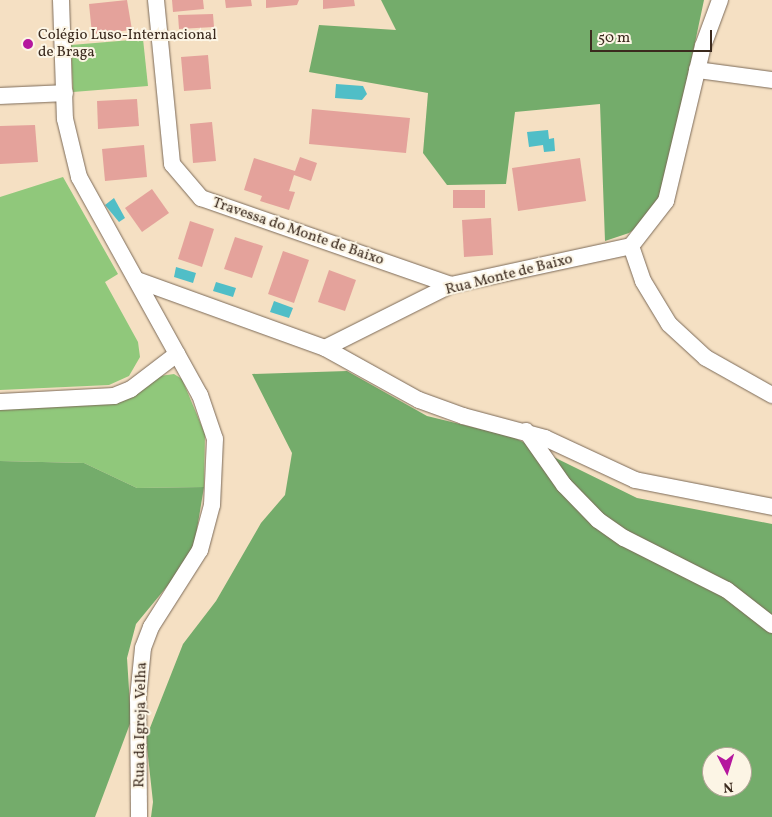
<!DOCTYPE html>
<html>
<head>
<meta charset="utf-8">
<style>
  body { margin:0 }
  #map { position:relative; width:772px; height:817px; overflow:hidden; background:#f5e0c3; font-family:Vollkorn,serif }
  div>[style] { position:absolute }
  .green>* { inset:0; background:#90c87b }
  .forest>* { inset:0; background:#74ac6b }
  .water>* { inset:0; background:#50bec7 }
  .building>* { inset:0; background:#e4a29b }
  .roads { filter:drop-shadow(0 0 1px #7c6a58) drop-shadow(0 0 1px #7c6a58) }
  .minor>* { height:16px; margin:-8px; padding:0 8px; transform-origin:8px; border-radius:8px; background:#fff }
  .dots>* { width:14px; height:14px; translate:-50% -50%; box-sizing:border-box; border:2px solid #fcf5e5; border-radius:50% }
  span { translate:-50% -50%; white-space:nowrap; text-align:center; line-height:1.15; -webkit-text-stroke:4px #fcf5e5; paint-order:stroke }
  .poi-label { font-size:15px; color:#3b2a1e }
  .left { translate:0 -50%; text-align:left }
  .street-label { font-size:15px; color:#3b2a1e }
  .north { position:absolute; left:702px; top:747px; width:50px; height:50px; box-sizing:border-box; background:#fcf5e5; border:1px solid #afa495; border-radius:50%; rotate:175deg; font-size:14px; font-weight:700; line-height:20px; text-align:center; color:#3b2a1e }
  .north::after { content:''; display:block; margin:auto; width:18px; height:22px; background:#b5179e; clip-path:polygon(50% 0,100% 100%,50% 72%,0 100%) }
  .scale { position:absolute; left:590px; top:30px; width:122px; height:22px; box-sizing:border-box; border:2px solid #3b2a1e; border-top:0; padding-left:6px; font-size:15px; line-height:18px; white-space:nowrap; color:#3b2a1e; -webkit-text-stroke:4px #fcf5e5; paint-order:stroke }
</style>
</head>
<body>
<div id="map">
  <div class="green">
    <i style="clip-path:polygon(143px 39px,148px 86px,73px 92px,71px 45px)"></i>
    <i style="clip-path:polygon(63px 177px,118px 274px,105px 282px,138px 342px,140px 357px,129px 376px,109px 385px,0 390px,0 197px)"></i>
    <i style="clip-path:polygon(174px 374px,182px 379px,205px 434px,204px 487px,137px 488px,84px 463px,0 461px,0 409px,114px 402px,160px 376px)"></i>
  </div>
  <div class="forest">
    <i style="clip-path:polygon(381px 0,704px 0,662px 199px,647px 220px,629px 233px,605px 241px,600px 104px,515px 112px,506px 184px,447px 185px,423px 153px,428px 93px,309px 72px,319px 25px,396px 30px)"></i>
    <i style="clip-path:polygon(evenodd,347px 371px,427px 416px,513px 437px,637px 498px,772px 524px,772px 817px,151px 817px,153px 802px,146px 738px,183px 644px,216px 601px,261px 523px,285px 495px,292px 453px,252px 374px,347px 371px,712px 757px,742px 757px,742px 787px,712px 787px,712px 757px)"></i>
    <i style="clip-path:polygon(0 461px,84px 463px,137px 488px,204px 487px,195px 541px,183px 567px,136px 624px,127px 658px,131px 721px,95px 817px,0 817px)"></i>
  </div>
  <div class="water">
    <i style="clip-path:polygon(336px 84px,363px 86px,367px 94px,362px 100px,335px 98px)"></i>
    <i style="clip-path:polygon(548px 130px,549px 139px,554px 138px,555px 151px,544px 152px,543px 145px,529px 147px,527px 132px)"></i>
    <i style="clip-path:polygon(114px 198px,125px 218px,119px 222px,105px 205px)"></i>
    <i style="clip-path:polygon(176px 267px,196px 273px,193px 283px,174px 277px)"></i>
    <i style="clip-path:polygon(216px 282px,236px 288px,233px 297px,213px 291px)"></i>
    <i style="clip-path:polygon(274px 301px,293px 308px,289px 318px,270px 312px)"></i>
  </div>
  <div class="building">
    <i style="clip-path:polygon(127px 0,132px 30px,92px 34px,89px 4px)"></i>
    <i style="clip-path:polygon(172px 0,203px 0,204px 9px,173px 12px)"></i>
    <i style="clip-path:polygon(225px 0,251px 0,252px 6px,226px 8px)"></i>
    <i style="clip-path:polygon(266px 0,299px 0,297px 5px,266px 8px)"></i>
    <i style="clip-path:polygon(323px 0,354px 0,355px 6px,323px 9px)"></i>
    <i style="clip-path:polygon(213px 14px,214px 27px,179px 29px,178px 15px)"></i>
    <i style="clip-path:polygon(208px 55px,211px 89px,184px 91px,181px 57px)"></i>
    <i style="clip-path:polygon(137px 99px,139px 126px,98px 129px,97px 101px)"></i>
    <i style="clip-path:polygon(312px 109px,410px 118px,406px 153px,309px 144px)"></i>
    <i style="clip-path:polygon(212px 122px,216px 161px,193px 163px,190px 124px)"></i>
    <i style="clip-path:polygon(35px 125px,38px 162px,0 164px,0 126px)"></i>
    <i style="clip-path:polygon(144px 145px,147px 177px,105px 181px,102px 149px)"></i>
    <i style="clip-path:polygon(300px 157px,317px 163px,311px 181px,294px 175px,289px 191px,295px 192px,289px 210px,260px 201px,262px 196px,244px 190px,254px 158px,295px 171px)"></i>
    <i style="clip-path:polygon(580px 158px,586px 201px,518px 211px,512px 168px)"></i>
    <i style="clip-path:polygon(152px 189px,169px 213px,142px 232px,125px 208px)"></i>
    <i style="clip-path:polygon(453px 190px,485px 190px,485px 208px,453px 208px)"></i>
    <i style="clip-path:polygon(491px 218px,493px 255px,464px 257px,462px 220px)"></i>
    <i style="clip-path:polygon(190px 221px,214px 229px,202px 267px,178px 259px)"></i>
    <i style="clip-path:polygon(235px 237px,263px 246px,252px 278px,224px 269px)"></i>
    <i style="clip-path:polygon(283px 251px,309px 260px,294px 303px,268px 294px)"></i>
    <i style="clip-path:polygon(329px 270px,356px 280px,345px 311px,318px 302px)"></i>
  </div>
  <div class="roads">
    <div class="minor">
      <i style="left:61px;top:0;width:119px;rotate:88.1deg"></i>
      <i style="left:65px;top:119px;width:60px;rotate:76.4deg"></i>
      <i style="left:79px;top:177px;width:249px;rotate:61deg"></i>
      <i style="left:200px;top:395px;width:46px;rotate:71.2deg"></i>
      <i style="left:215px;top:439px;width:66px;rotate:92.6deg"></i>
      <i style="left:212px;top:505px;width:47px;rotate:104.9deg"></i>
      <i style="left:200px;top:550px;width:91px;rotate:122.5deg"></i>
      <i style="left:151px;top:627px;width:22px;rotate:111deg"></i>
      <i style="left:143px;top:648px;width:50px;rotate:95.7deg"></i>
      <i style="left:138px;top:698px;width:119px;rotate:89.5deg"></i>
      <i style="left:156px;top:0;width:165px;rotate:84.4deg"></i>
      <i style="left:172px;top:164px;width:45px;rotate:49.5deg"></i>
      <i style="left:201px;top:198px;width:265px;rotate:19.2deg"></i>
      <i style="left:697px;top:70px;width:76px;rotate:7.6deg"></i>
      <i style="left:0;top:96px;width:65px;rotate:-2.6deg"></i>
      <i style="left:631px;top:246px;width:57px;rotate:-52.1deg"></i>
      <i style="left:666px;top:201px;width:159px;rotate:-76.6deg"></i>
      <i style="left:703px;top:46px;width:49px;rotate:-69.7deg"></i>
      <i style="left:137px;top:280px;width:200px;rotate:19.9deg"></i>
      <i style="left:325px;top:348px;width:141px;rotate:-26.6deg"></i>
      <i style="left:451px;top:285px;width:184px;rotate:-12.2deg"></i>
      <i style="left:631px;top:246px;width:37px;rotate:71deg"></i>
      <i style="left:643px;top:281px;width:50px;rotate:58.8deg"></i>
      <i style="left:669px;top:324px;width:50px;rotate:42.6deg"></i>
      <i style="left:706px;top:358px;width:76px;rotate:29.3deg"></i>
      <i style="left:325px;top:348px;width:107px;rotate:29deg"></i>
      <i style="left:419px;top:400px;width:47px;rotate:20deg"></i>
      <i style="left:463px;top:416px;width:85px;rotate:15deg"></i>
      <i style="left:545px;top:438px;width:99px;rotate:25deg"></i>
      <i style="left:635px;top:480px;width:140px;rotate:11.1deg"></i>
      <i style="left:0;top:402px;width:114px;rotate:-3deg"></i>
      <i style="left:114px;top:396px;width:18px;rotate:-22deg"></i>
      <i style="left:131px;top:389px;width:58px;rotate:-37.3deg"></i>
      <i style="left:526px;top:431px;width:66px;rotate:54.9deg"></i>
      <i style="left:564px;top:485px;width:49px;rotate:45.8deg"></i>
      <i style="left:598px;top:520px;width:32px;rotate:35deg"></i>
      <i style="left:624px;top:538px;width:115px;rotate:26.8deg"></i>
      <i style="left:727px;top:590px;width:57px;rotate:37.9deg"></i>
    </div>
  </div>
  <div class="dots">
    <i style="left:28px;top:44px;background:#b5179e"></i>
  </div>
  <div class="poi-label">
    <span class="left" style="left:38px;top:44px">Colégio Luso-Internacional<br>de Braga</span>
  </div>
  <div class="street-label">
    <span style="left:298px;top:232px;rotate:19deg">Travessa do Monte de Baixo</span>
    <span style="left:509px;top:275px;rotate:-14deg">Rua Monte de Baixo</span>
    <span style="left:141px;top:725px;rotate:-89deg">Rua da Igreja Velha</span>
  </div>
  <div class="north">N</div>
  <div class="scale">50 m</div>
</div>
</body>
</html>
